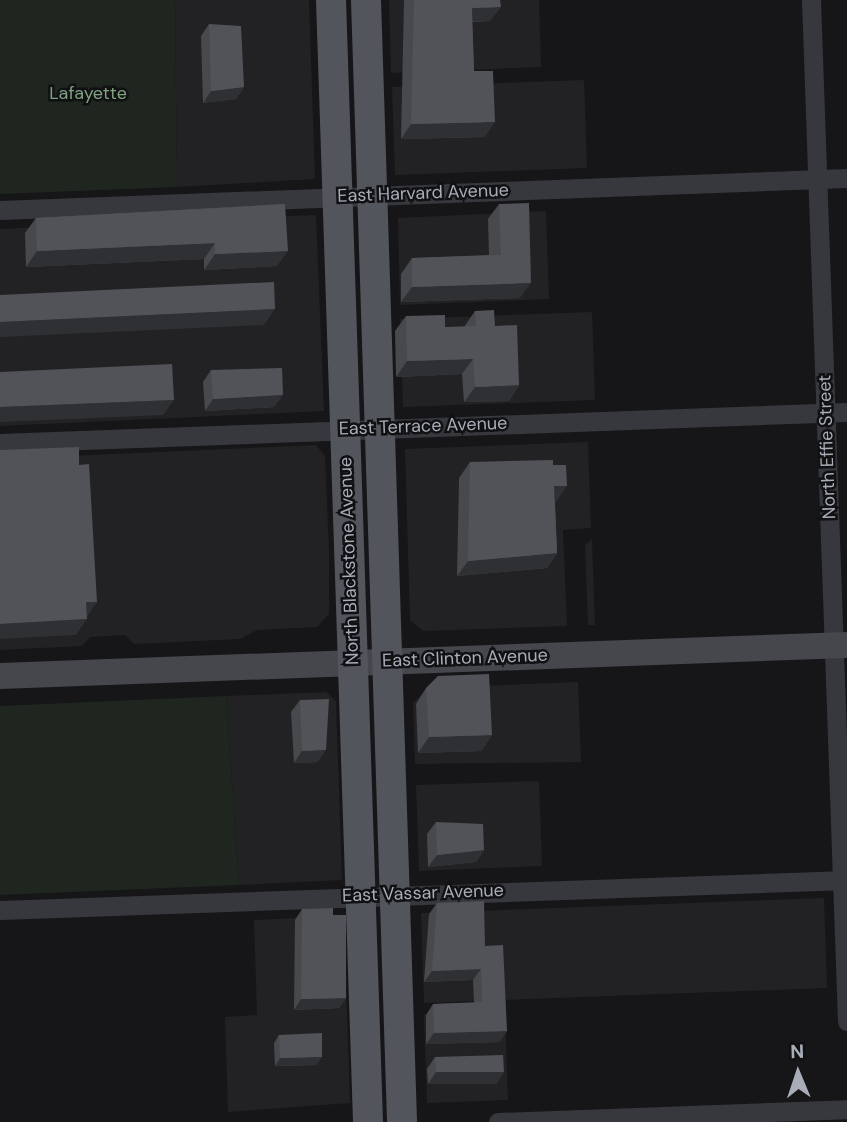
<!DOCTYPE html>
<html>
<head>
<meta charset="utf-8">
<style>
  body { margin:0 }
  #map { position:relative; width:847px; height:1122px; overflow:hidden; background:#161618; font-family:"DM Sans",sans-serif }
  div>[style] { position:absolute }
  .built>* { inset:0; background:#222225 }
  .green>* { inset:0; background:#1e261f }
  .minor>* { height:19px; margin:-9.5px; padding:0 9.5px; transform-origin:9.5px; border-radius:9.5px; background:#37383d }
  .secondary>* { height:26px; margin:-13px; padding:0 13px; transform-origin:13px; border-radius:13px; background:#45474d }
  .primary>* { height:30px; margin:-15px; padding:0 15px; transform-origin:15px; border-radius:15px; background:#53555c }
  .wall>* { inset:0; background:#47494d }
  .shaded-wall>* { inset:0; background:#2f3033 }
  .building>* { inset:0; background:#525359 }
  span { translate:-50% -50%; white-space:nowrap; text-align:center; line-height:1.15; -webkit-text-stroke:5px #111113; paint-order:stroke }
  .park-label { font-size:18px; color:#7fa381 }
  .street-label { font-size:18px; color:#a8adb8 }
  .north { position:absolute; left:763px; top:1038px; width:70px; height:70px; -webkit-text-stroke:5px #111113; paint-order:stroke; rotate:358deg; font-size:19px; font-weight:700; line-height:28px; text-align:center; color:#a8adb8 }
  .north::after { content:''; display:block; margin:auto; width:24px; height:32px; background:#a8adb8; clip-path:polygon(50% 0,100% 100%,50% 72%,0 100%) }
</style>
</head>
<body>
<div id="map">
  <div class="built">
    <i style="clip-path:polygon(175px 0,309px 0,315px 179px,177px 187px)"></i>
    <i style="clip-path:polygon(389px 0,539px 0,541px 67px,391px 73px)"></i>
    <i style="clip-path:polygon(584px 80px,587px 168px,395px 175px,392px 87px)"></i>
    <i style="clip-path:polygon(546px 211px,549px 299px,400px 305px,398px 218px)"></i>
    <i style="clip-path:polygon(316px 215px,324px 411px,0 426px,0 229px)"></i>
    <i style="clip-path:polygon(592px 312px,595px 400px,403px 407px,400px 319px)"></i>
    <i style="clip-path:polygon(588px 442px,591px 528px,563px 530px,567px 626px,423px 631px,410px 620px,405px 449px)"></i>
    <i style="clip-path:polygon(316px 445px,325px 456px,329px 551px,329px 614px,317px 627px,257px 630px,240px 639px,134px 644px,125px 635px,90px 637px,82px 646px,0 650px,0 459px)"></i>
    <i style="clip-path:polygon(592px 539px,595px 625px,588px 625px,585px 546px)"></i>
    <i style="clip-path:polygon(578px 682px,581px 762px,415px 764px,413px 703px,427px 688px)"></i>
    <i style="clip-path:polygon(326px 692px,336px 701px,342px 880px,239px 885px,226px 696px)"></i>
    <i style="clip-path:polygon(539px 781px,542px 866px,419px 871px,416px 785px)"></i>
    <i style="clip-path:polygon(824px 898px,827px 988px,424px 1003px,421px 913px)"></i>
    <i style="clip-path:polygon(336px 916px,344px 924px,350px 1103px,228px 1112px,225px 1017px,257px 1015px,254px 920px)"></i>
    <i style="clip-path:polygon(505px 1011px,508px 1100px,427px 1103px,424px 1014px)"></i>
  </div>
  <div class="green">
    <i style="clip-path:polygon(0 0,175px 0,177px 187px,0 194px)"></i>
    <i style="clip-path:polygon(226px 696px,239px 885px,0 895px,0 706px)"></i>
  </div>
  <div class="minor">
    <i style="left:811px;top:0;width:1022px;rotate:87.98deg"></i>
    <i style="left:0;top:210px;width:848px;rotate:-2.16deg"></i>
    <i style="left:0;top:443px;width:848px;rotate:-2.1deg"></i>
    <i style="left:0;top:910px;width:848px;rotate:-2.03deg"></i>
    <i style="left:498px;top:1122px;width:349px;rotate:-2.1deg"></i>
  </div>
  <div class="secondary">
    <i style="left:0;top:676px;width:848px;rotate:-2.1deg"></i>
  </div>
  <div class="primary">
    <i style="left:331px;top:0;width:1123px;rotate:88.11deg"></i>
    <i style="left:366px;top:0;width:1123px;rotate:88.16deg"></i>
  </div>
  <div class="wall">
    <i style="clip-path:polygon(404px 0,500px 0,490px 21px,472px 22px,474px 71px,485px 137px,401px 139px)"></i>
    <i style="clip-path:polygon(209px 24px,244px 87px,236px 99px,203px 103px,201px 36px)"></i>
    <i style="clip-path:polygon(285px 204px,277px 266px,204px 270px,204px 259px,26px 267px,25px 233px,36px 218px)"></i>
    <i style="clip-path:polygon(499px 204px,520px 298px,401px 302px,401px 274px,412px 258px,489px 255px,488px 219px)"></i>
    <i style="clip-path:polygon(475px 311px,495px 326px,519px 385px,509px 401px,464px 402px,462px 374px,396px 377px,395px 331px,406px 316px,445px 327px,464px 327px)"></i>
    <i style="clip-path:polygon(211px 370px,274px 407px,205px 411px,203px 382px)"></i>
    <i style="clip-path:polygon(470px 462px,556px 502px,555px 501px,557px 553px,547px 568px,457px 576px,459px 478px)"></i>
    <i style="clip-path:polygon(426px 688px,492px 735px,481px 751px,418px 753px,416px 704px)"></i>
    <i style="clip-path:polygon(300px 700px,318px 762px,294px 763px,291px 712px)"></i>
    <i style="clip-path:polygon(436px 822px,484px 850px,476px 862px,428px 867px,427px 834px)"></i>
    <i style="clip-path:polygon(437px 903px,485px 946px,507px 1031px,499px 1042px,426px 1044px,426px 1015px,433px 1004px,474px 1003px,473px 980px,424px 982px,429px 914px)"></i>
    <i style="clip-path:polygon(302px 909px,333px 915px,346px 998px,339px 1008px,294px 1010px,295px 920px)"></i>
    <i style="clip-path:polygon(279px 1035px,317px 1065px,275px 1066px,274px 1043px)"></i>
    <i style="clip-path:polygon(435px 1057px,504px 1072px,496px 1084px,428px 1084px,427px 1069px)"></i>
  </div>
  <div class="shaded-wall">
    <i style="clip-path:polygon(501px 7px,490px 21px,462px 22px,472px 8px)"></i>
    <i style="clip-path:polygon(244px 87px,236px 99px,203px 103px,211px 91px)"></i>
    <i style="clip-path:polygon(495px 122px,485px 137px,401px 139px,411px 124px)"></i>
    <i style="clip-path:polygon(215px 243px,204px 259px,26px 267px,37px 251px)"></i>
    <i style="clip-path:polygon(288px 251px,277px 266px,204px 270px,215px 254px)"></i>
    <i style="clip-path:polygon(531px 283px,520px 298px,401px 302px,412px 287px)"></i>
    <i style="clip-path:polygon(275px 309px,264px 325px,0 337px,0 322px)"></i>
    <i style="clip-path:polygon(473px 359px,462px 374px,396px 377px,407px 361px)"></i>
    <i style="clip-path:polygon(519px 385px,509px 401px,464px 402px,475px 387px)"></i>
    <i style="clip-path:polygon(283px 395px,274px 407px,205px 411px,213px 399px)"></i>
    <i style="clip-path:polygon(174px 400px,163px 415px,0 422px,0 407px)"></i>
    <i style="clip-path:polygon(554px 486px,567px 486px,556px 502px,543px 501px)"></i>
    <i style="clip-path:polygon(557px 553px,547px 568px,457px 576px,468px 561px)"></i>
    <i style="clip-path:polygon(86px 602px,97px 602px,86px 618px)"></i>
    <i style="clip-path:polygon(87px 619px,76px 635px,0 639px,0 624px)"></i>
    <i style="clip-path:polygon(492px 735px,481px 751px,418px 753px,429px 737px)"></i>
    <i style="clip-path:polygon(326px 750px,318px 762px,294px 763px,302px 751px)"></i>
    <i style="clip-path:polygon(484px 850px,476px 862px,428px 867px,437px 855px)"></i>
    <i style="clip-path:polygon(481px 969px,473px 980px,424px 982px,432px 971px)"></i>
    <i style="clip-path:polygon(346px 998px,339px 1008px,294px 1010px,301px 999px)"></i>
    <i style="clip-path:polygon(507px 1031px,499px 1042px,426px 1044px,434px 1033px)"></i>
    <i style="clip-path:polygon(322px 1057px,317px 1065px,275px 1066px,280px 1058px)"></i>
    <i style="clip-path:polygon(436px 1072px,504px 1072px,496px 1084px,428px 1084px)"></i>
  </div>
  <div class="building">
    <i style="clip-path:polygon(414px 0,500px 0,501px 7px,472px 8px,474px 71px,493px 71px,495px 122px,411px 124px)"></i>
    <i style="clip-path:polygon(209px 24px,241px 26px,244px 87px,211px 91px)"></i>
    <i style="clip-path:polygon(529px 203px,531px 283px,412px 287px,412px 258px,501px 255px,499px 204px)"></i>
    <i style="clip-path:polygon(285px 204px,288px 251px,215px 254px,215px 243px,37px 251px,36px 218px)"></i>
    <i style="clip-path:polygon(274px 282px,275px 309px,0 322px,0 295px)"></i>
    <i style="clip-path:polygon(494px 310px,495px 326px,517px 325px,519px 385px,475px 387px,473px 359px,407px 361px,406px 316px,445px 315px,445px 327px,476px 326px,475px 311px)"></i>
    <i style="clip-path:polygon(172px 364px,174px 400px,0 407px,0 372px)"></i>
    <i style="clip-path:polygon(282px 368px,283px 395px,213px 399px,211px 370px)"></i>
    <i style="clip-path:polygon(79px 447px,79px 465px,89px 464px,97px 602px,86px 602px,87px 619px,0 624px,0 450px)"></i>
    <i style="clip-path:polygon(553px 460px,553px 465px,566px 465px,567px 486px,554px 486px,557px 553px,468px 561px,470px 462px)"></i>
    <i style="clip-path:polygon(489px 674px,492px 735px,429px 737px,426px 688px,438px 676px)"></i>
    <i style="clip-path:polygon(329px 699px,326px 750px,302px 751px,300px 700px)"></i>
    <i style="clip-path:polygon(436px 822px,483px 824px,484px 850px,437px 855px)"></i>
    <i style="clip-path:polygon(484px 901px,485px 946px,503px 945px,507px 1031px,434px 1033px,433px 1004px,482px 1002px,481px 969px,432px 971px,437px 903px)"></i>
    <i style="clip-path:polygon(333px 908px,333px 915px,346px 915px,346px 998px,301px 999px,302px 909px)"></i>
    <i style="clip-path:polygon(322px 1033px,322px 1057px,280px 1058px,279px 1035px)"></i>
    <i style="clip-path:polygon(503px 1055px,504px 1072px,436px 1072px,435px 1057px)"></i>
  </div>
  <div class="park-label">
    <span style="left:88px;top:93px">Lafayette</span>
  </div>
  <div class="street-label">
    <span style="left:423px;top:193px;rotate:-2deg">East Harvard Avenue</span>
    <span style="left:423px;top:426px;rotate:-2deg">East Terrace Avenue</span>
    <span style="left:827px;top:447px;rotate:-92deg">North Effie Street</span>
    <span style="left:349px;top:561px;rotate:-92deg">North Blackstone Avenue</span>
    <span style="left:465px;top:658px;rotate:-2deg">East Clinton Avenue</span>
    <span style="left:423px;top:893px;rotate:-2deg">East Vassar Avenue</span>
  </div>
  <div class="north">N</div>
</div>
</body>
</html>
